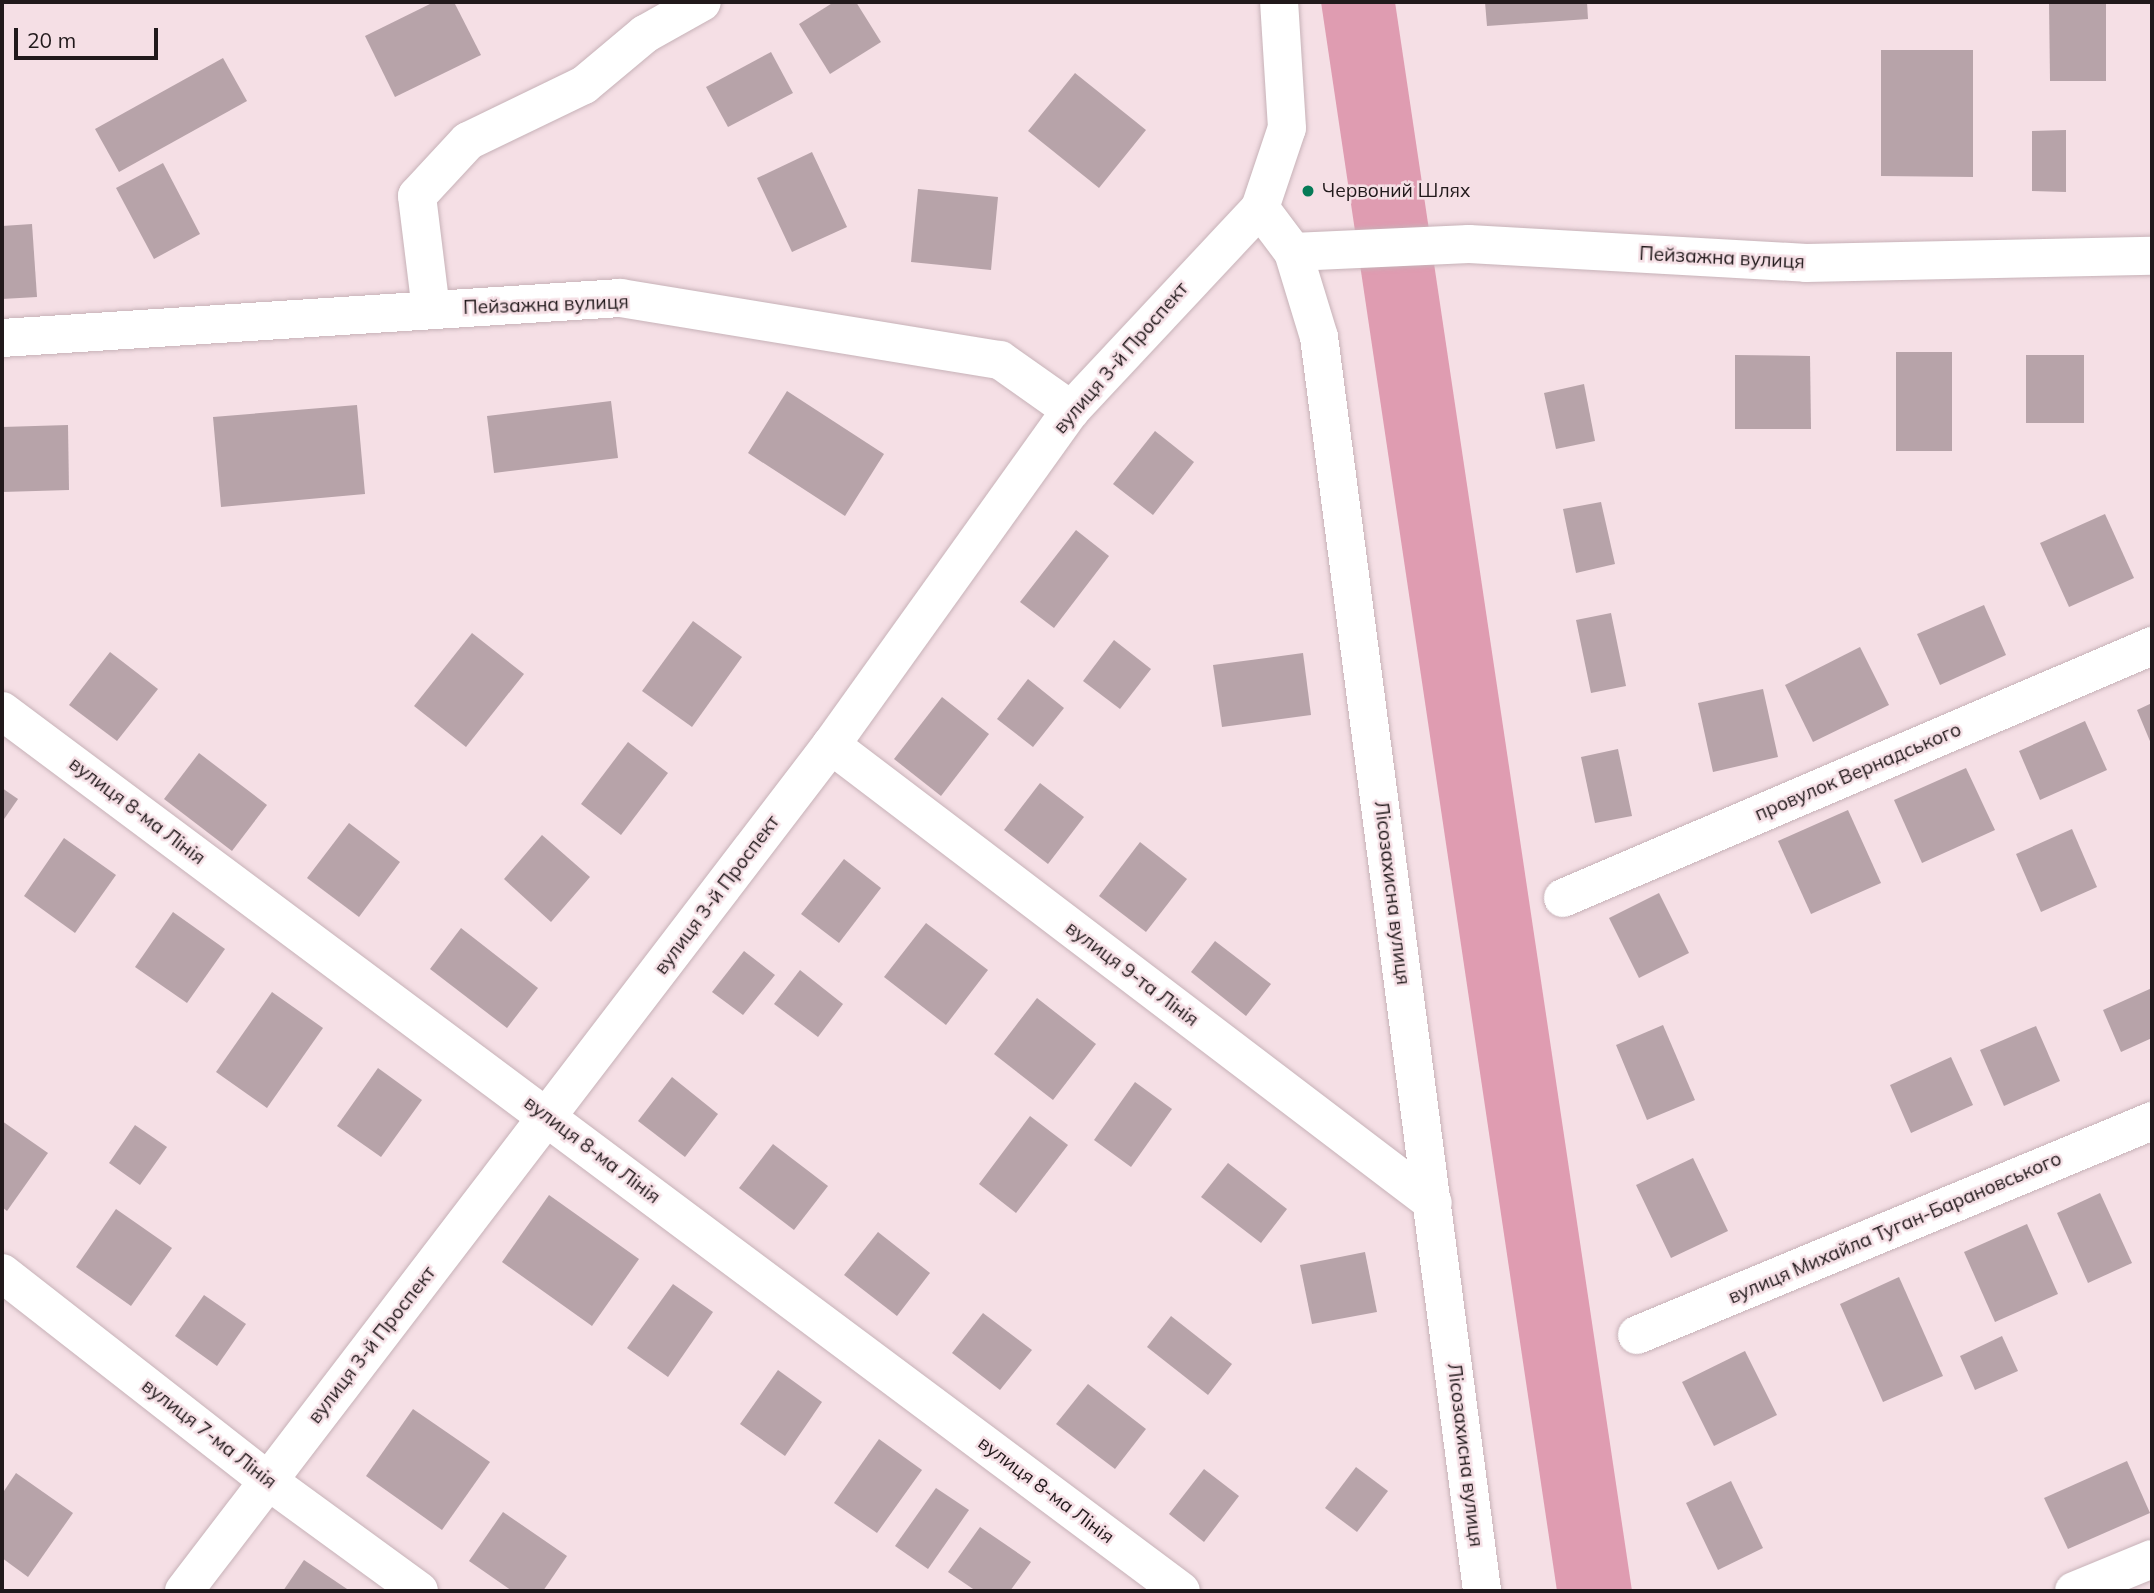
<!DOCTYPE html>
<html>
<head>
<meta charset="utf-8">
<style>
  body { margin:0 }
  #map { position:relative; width:2154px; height:1593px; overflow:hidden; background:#f5dfe5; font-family:Mulish,sans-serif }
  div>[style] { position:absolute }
  .green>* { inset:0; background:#df9cb1 }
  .building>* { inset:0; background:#b7a3a9 }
  .roads { filter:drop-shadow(0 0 2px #c7b2b8) drop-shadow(0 0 2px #c7b2b8) }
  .minor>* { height:38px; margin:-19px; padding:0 19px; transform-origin:19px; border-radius:19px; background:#fff }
  .dots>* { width:19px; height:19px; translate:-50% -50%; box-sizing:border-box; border:4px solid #f5dfe5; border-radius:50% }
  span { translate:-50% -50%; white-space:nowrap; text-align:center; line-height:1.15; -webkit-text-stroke:5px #f5dfe5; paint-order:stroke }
  .poi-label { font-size:19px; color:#21191b }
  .left { translate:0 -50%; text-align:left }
  .street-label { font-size:19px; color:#21191b }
  .frame { position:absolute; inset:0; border:4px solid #21191b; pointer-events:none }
  .scale { position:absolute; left:14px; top:28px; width:144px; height:32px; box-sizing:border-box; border:4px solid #21191b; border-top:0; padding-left:9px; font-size:21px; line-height:24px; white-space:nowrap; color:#21191b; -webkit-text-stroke:5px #f5dfe5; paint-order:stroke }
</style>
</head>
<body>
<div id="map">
  <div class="green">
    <i style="clip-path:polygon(1321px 2px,1395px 2px,1632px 1591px,1557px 1591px)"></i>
  </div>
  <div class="building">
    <i style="clip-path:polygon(434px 2px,454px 2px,481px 55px,395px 97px,365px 36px)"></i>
    <i style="clip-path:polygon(834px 2px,856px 2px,881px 42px,830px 74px,799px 24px)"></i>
    <i style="clip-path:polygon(1485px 2px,1587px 2px,1588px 19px,1487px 26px)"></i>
    <i style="clip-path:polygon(2049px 2px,2106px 2px,2106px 81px,2050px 81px)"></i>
    <i style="clip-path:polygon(1881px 50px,1973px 50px,1973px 177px,1881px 176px)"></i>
    <i style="clip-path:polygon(771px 52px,793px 93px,728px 127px,706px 87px)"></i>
    <i style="clip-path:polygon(223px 58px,247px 101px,119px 172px,95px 129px)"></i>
    <i style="clip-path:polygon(1075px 73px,1146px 130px,1099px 188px,1028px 131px)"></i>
    <i style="clip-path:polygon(2066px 130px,2066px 192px,2032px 191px,2032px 131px)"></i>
    <i style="clip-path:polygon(812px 152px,847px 227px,792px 252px,757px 178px)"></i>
    <i style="clip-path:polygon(163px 163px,200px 234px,154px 259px,116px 188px)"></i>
    <i style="clip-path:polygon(918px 189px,998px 197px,991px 270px,911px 262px)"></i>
    <i style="clip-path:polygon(32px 224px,37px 297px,2px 299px,2px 226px)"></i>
    <i style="clip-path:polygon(1896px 352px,1952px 352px,1952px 451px,1896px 451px)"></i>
    <i style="clip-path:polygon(1735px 355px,1810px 356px,1811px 429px,1735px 429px)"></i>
    <i style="clip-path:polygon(2026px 355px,2084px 355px,2084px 423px,2026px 423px)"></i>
    <i style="clip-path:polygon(1584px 384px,1595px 441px,1556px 449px,1544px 393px)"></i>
    <i style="clip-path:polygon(787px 391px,884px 454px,845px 516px,748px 453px)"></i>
    <i style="clip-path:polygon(611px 401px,618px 458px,494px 473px,487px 416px)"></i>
    <i style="clip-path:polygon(357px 405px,365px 494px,221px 507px,213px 417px)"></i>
    <i style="clip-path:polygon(68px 425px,69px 490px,2px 492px,2px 427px)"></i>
    <i style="clip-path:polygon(1155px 431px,1194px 462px,1153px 515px,1113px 484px)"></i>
    <i style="clip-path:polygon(1601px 502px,1615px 564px,1576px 573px,1563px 509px)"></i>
    <i style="clip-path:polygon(2105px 514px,2134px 578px,2069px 607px,2040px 543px)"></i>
    <i style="clip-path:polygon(1076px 530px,1109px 556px,1054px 628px,1020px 602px)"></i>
    <i style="clip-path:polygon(1984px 605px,2006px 655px,1940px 685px,1917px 634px)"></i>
    <i style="clip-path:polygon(1611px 613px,1626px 686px,1591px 693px,1576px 620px)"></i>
    <i style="clip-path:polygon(693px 621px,742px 657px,692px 727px,642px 691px)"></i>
    <i style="clip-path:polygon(472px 633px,524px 674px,466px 747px,414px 706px)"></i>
    <i style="clip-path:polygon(1114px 640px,1151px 669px,1120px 709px,1083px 681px)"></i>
    <i style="clip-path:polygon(1860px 647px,1889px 705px,1813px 742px,1785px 685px)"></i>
    <i style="clip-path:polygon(110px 652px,158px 689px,117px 741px,69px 705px)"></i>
    <i style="clip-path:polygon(1303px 653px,1311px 715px,1222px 727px,1213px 665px)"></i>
    <i style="clip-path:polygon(1028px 679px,1064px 708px,1033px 747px,997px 719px)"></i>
    <i style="clip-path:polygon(1763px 689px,1778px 757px,1713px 772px,1698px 703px)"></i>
    <i style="clip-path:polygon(942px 697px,989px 734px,941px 796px,894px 759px)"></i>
    <i style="clip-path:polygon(2152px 703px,2152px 746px,2137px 710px)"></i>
    <i style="clip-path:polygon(2085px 721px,2107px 770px,2040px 800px,2019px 751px)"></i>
    <i style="clip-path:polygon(628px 742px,668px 773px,621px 835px,581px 804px)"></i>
    <i style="clip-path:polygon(1618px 749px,1632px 816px,1595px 823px,1581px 757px)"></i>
    <i style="clip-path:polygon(199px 753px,267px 805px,232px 851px,164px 799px)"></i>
    <i style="clip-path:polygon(1966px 768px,1995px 830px,1922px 863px,1894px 800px)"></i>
    <i style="clip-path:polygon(1040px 783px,1084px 817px,1048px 864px,1004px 830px)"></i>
    <i style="clip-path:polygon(2px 788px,18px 799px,2px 822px)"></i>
    <i style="clip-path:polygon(1848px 810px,1881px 883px,1811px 914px,1778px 841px)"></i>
    <i style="clip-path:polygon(349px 823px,400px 862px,359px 917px,307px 878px)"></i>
    <i style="clip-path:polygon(2072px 829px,2097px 887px,2041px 912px,2016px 854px)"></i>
    <i style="clip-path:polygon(542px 835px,590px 877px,551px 922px,504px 879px)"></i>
    <i style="clip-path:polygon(64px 838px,116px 875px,75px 933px,24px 896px)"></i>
    <i style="clip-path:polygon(1140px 842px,1187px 879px,1146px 932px,1099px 896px)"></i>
    <i style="clip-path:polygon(844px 859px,881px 888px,839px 943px,801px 914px)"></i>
    <i style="clip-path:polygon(1659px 893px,1689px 953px,1639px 978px,1609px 918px)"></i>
    <i style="clip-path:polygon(173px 912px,225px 949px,187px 1003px,135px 967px)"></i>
    <i style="clip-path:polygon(926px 923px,988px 970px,946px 1025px,884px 977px)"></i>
    <i style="clip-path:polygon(461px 928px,538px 988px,507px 1028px,430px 969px)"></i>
    <i style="clip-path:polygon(1215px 941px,1271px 984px,1246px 1016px,1191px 972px)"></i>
    <i style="clip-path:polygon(744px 951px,775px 975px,743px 1015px,712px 992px)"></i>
    <i style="clip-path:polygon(800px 970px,843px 1004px,818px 1037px,774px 1004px)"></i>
    <i style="clip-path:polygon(2152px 988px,2152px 1038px,2121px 1052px,2103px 1010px)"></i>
    <i style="clip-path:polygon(272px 992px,323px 1028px,267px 1108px,216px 1072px)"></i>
    <i style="clip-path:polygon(1037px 998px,1096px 1044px,1053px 1100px,994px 1054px)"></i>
    <i style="clip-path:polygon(1663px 1025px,1695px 1100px,1647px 1120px,1616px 1045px)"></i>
    <i style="clip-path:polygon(2036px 1026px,2060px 1081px,2004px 1106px,1980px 1050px)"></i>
    <i style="clip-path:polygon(1951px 1057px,1973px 1105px,1911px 1133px,1890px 1085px)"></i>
    <i style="clip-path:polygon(378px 1068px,422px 1100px,381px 1157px,337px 1126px)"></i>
    <i style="clip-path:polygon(672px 1077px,718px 1114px,685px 1157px,638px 1121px)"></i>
    <i style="clip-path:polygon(1135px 1082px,1172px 1109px,1131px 1167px,1094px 1140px)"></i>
    <i style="clip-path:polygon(1030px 1116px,1068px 1145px,1016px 1213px,979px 1184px)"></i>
    <i style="clip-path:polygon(2px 1121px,48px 1153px,7px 1211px,2px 1207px)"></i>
    <i style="clip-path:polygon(135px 1125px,167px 1147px,140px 1185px,109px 1163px)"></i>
    <i style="clip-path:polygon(773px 1144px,828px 1186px,794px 1230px,739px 1188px)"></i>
    <i style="clip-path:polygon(1693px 1158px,1728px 1231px,1671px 1258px,1636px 1185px)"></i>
    <i style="clip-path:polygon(1228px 1163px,1287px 1209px,1261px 1243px,1201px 1197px)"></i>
    <i style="clip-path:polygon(2100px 1193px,2132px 1263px,2088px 1283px,2057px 1213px)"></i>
    <i style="clip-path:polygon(549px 1195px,639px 1259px,592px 1326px,502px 1262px)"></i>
    <i style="clip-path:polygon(116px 1209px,172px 1248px,131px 1306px,76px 1267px)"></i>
    <i style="clip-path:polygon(2027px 1224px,2058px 1294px,1995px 1322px,1964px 1252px)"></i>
    <i style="clip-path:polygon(878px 1232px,930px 1273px,897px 1316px,844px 1275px)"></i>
    <i style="clip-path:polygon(1365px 1252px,1377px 1312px,1312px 1324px,1300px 1265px)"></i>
    <i style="clip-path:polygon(1899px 1277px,1943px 1376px,1883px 1402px,1840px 1304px)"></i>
    <i style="clip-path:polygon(673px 1284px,713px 1312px,668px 1377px,627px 1348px)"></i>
    <i style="clip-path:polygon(204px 1295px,246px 1324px,217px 1366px,175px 1336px)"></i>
    <i style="clip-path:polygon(983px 1313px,1032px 1350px,1000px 1390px,952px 1353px)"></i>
    <i style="clip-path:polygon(1171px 1316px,1232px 1364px,1208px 1395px,1147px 1347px)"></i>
    <i style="clip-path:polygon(2002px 1336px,2018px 1371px,1975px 1390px,1960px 1356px)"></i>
    <i style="clip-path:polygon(1745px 1351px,1777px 1415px,1714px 1446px,1682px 1382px)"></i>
    <i style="clip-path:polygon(778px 1370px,822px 1402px,785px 1456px,740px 1424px)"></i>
    <i style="clip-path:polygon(1088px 1384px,1146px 1429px,1115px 1469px,1056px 1424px)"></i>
    <i style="clip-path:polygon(413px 1409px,490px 1462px,442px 1530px,366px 1476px)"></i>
    <i style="clip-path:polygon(879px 1439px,922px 1470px,877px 1533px,834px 1503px)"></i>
    <i style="clip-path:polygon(2127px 1461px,2150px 1513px,2068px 1549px,2044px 1498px)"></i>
    <i style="clip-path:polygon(1356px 1467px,1388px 1491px,1357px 1532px,1325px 1508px)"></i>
    <i style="clip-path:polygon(1204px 1469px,1239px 1496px,1204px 1542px,1169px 1514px)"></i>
    <i style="clip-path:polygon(16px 1473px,73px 1513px,28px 1577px,2px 1558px,2px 1494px)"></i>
    <i style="clip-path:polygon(1731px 1481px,1763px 1548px,1718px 1570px,1686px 1503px)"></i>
    <i style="clip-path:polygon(936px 1488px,969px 1510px,928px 1569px,895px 1546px)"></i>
    <i style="clip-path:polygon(503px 1512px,567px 1556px,543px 1591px,512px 1591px,469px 1561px)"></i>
    <i style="clip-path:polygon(980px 1527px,1031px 1562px,1010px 1591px,976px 1591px,948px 1572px)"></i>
    <i style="clip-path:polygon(304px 1560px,350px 1591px,283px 1591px)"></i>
  </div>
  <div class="roads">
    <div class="minor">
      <i style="left:1260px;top:208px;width:55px;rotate:53.1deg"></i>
      <i style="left:1293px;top:252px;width:89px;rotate:73deg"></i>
      <i style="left:1319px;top:337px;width:1265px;rotate:82.59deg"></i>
      <i style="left:1293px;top:252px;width:176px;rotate:-2.6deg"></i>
      <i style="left:1469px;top:244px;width:338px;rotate:3.2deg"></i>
      <i style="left:1806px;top:263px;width:346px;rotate:-1.2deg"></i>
      <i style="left:431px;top:310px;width:115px;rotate:-97deg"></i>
      <i style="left:417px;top:196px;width:75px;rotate:-47.2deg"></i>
      <i style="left:468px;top:141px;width:129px;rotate:-25.8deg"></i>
      <i style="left:584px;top:85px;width:80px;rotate:-39.9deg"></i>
      <i style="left:645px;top:34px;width:65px;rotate:-29.3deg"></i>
      <i style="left:2px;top:338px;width:620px;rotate:-3.7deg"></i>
      <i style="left:621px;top:298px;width:384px;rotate:9.3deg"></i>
      <i style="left:1000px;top:360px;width:87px;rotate:35.2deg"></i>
      <i style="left:2px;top:711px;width:1471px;rotate:36.74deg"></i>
      <i style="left:831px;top:745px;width:756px;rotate:37.26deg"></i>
      <i style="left:1563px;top:898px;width:641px;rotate:-23.16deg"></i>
      <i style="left:2px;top:1273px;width:336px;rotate:38deg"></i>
      <i style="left:267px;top:1480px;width:188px;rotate:36.1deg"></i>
      <i style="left:1637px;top:1335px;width:558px;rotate:-22.56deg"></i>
      <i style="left:184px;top:1591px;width:1065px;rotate:-52.59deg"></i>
      <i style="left:831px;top:745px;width:412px;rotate:-54.4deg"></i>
      <i style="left:1071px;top:410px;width:277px;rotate:-46.9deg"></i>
      <i style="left:1260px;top:208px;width:84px;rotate:-71.4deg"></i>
      <i style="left:1287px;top:128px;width:126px;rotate:-93.6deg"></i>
      <i style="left:2074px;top:1591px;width:84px;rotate:-22.3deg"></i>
    </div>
  </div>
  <div class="dots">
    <i style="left:1308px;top:191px;background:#067b57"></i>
  </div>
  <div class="poi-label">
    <span class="left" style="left:1322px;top:191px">Червоний Шлях</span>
  </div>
  <div class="street-label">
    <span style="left:1722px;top:258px;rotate:3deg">Пейзажна вулиця</span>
    <span style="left:546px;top:305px;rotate:-2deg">Пейзажна вулиця</span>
    <span style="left:1121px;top:358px;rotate:-49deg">вулиця 3-й Проспект</span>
    <span style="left:1858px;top:772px;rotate:-23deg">провулок Вернадського</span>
    <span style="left:137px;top:811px;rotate:37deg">вулиця 8-ма Лінія</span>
    <span style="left:1392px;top:893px;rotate:83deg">Лісозахисна вулиця</span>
    <span style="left:717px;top:895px;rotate:-53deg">вулиця 3-й Проспект</span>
    <span style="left:1132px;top:974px;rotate:37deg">вулиця 9-та Лінія</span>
    <span style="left:592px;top:1150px;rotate:37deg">вулиця 8-ма Лінія</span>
    <span style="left:1895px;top:1228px;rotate:-23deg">вулиця Михайла Туган-Барановського</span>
    <span style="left:372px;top:1345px;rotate:-52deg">вулиця 3-й Проспект</span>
    <span style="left:209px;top:1434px;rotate:38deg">вулиця 7-ма Лінія</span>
    <span style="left:1465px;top:1455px;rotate:83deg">Лісозахисна вулиця</span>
    <span style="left:1046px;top:1490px;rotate:37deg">вулиця 8-ма Лінія</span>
  </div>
  <div class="frame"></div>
  <div class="scale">20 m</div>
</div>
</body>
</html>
